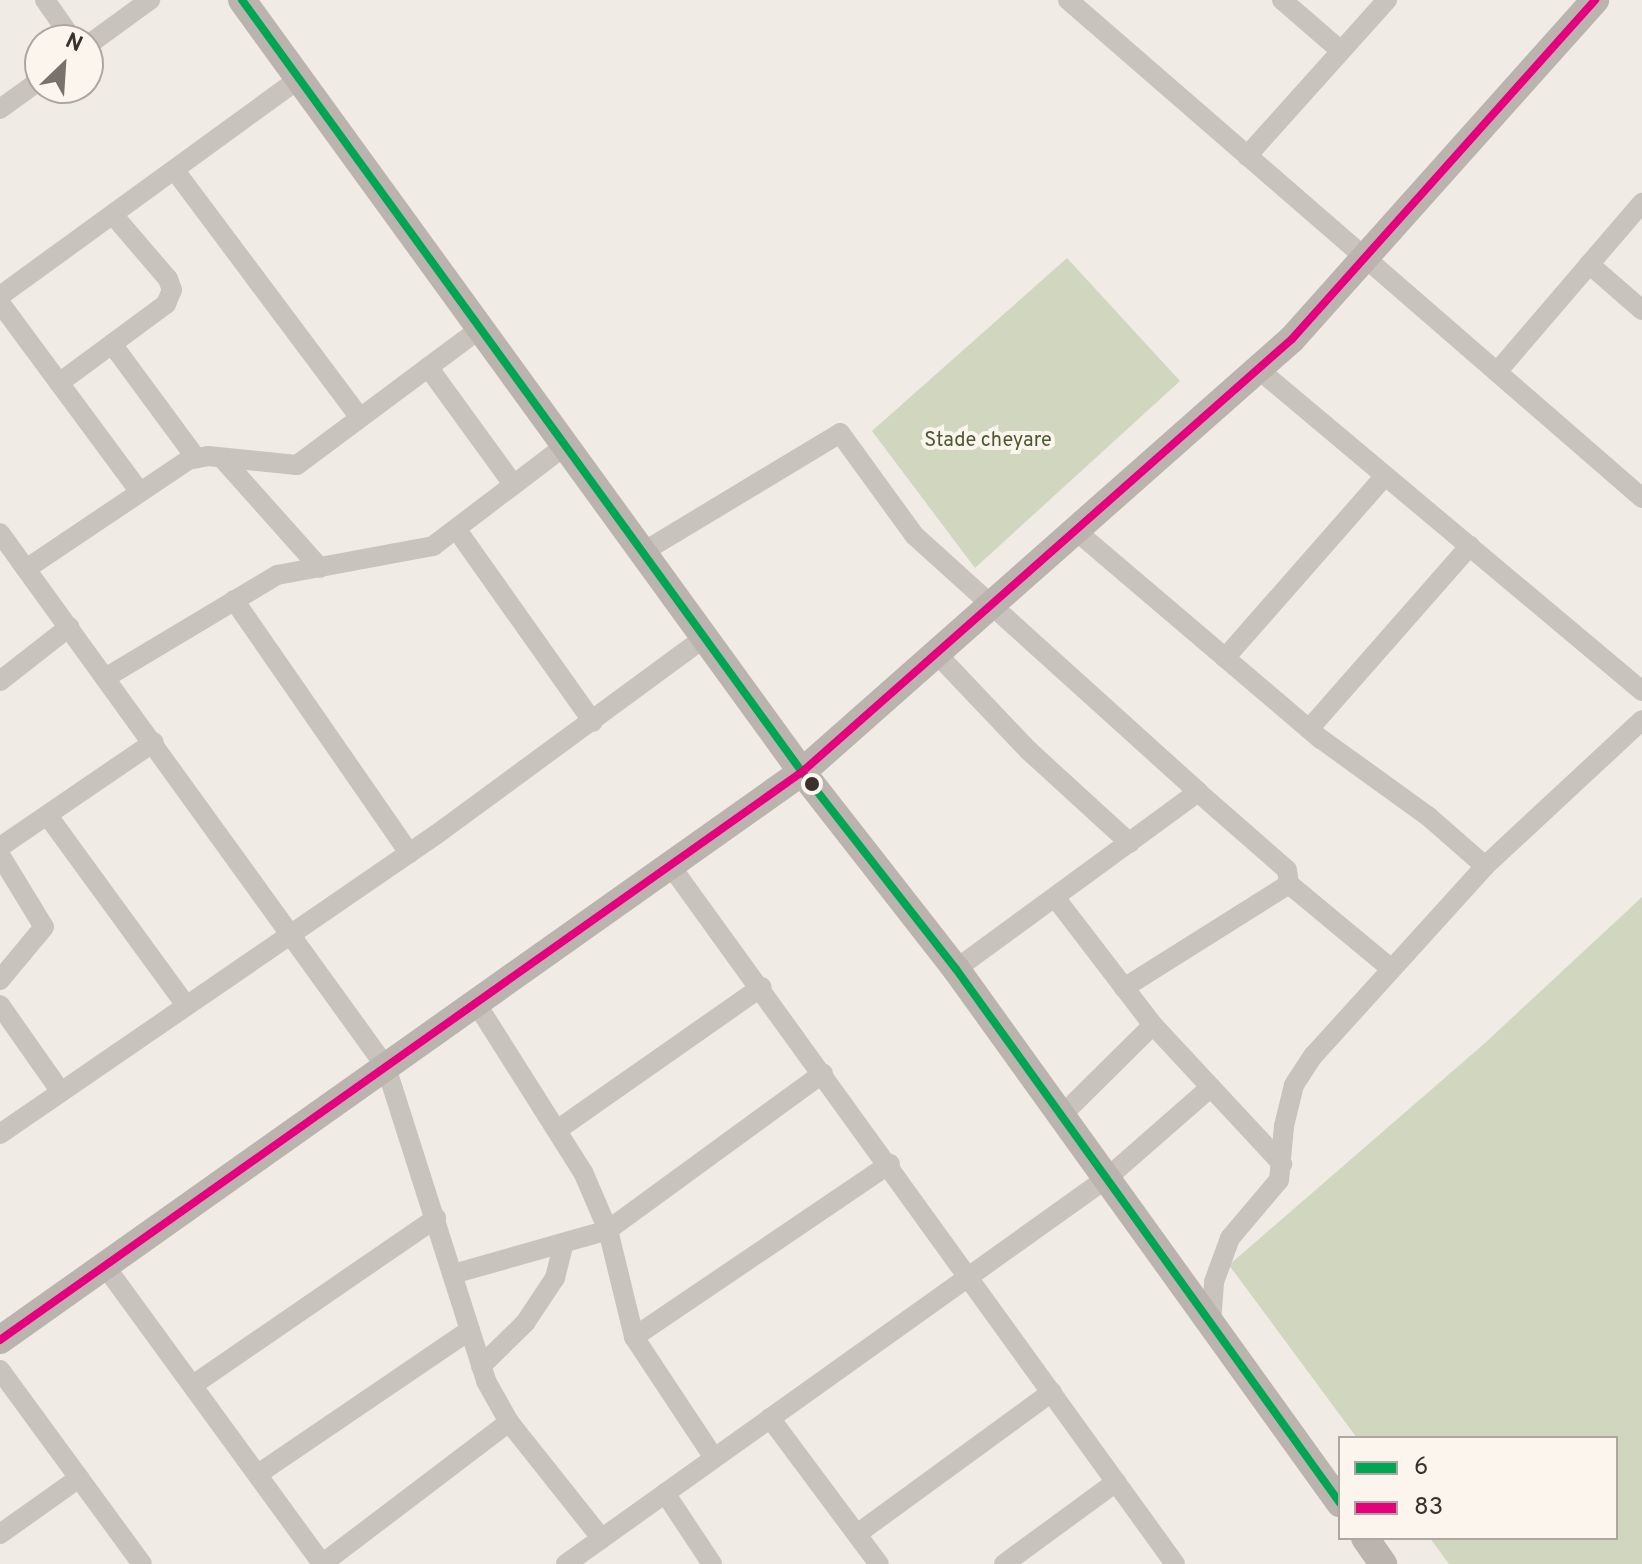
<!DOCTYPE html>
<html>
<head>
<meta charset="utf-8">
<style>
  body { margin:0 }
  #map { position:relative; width:1642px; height:1564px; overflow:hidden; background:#f0ebe5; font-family:Overpass,sans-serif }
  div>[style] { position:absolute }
  .green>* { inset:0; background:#d1d6bf }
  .street>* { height:20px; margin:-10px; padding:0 10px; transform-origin:10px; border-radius:10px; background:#c9c3be }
  .secondary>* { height:28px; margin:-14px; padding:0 14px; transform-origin:14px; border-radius:14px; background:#bab3ae }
  .bus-1>* { height:8px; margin:-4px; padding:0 4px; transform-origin:4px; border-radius:4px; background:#00a651 }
  .bus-2>* { height:8px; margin:-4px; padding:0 4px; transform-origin:4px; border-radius:4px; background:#e5007d }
  .dots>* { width:22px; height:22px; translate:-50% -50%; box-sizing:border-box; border:4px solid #fbf5ee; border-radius:50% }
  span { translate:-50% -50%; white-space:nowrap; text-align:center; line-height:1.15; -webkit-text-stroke:8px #fbf5ee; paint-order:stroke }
  .park-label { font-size:20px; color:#4a5a2e }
  .legend { position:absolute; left:1338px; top:1436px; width:280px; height:104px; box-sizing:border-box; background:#fbf5ee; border:2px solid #aea6a0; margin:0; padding:10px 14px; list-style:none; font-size:24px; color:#3b302b }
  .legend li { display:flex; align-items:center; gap:16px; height:40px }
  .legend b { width:40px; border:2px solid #aea6a0 }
  .north { position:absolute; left:24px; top:24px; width:80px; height:80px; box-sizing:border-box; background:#fbf5ee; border:2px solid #aea6a0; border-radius:50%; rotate:25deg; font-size:22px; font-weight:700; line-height:32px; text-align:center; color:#3b302b }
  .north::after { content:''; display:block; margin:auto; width:28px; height:36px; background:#7a716c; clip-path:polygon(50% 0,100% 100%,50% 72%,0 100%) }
</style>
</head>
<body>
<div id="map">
  <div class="green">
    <i style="clip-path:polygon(1067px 258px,1180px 381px,975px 568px,872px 431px)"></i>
    <i style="clip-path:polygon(1642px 897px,1642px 1564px,1449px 1564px,1430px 1538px,1616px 1538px,1616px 1438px,1357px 1438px,1229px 1265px,1485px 1043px)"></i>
  </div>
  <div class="street">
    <i style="left:45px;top:0;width:49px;rotate:55deg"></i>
    <i style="left:1068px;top:0;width:760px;rotate:40.94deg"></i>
    <i style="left:1282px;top:0;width:77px;rotate:40.8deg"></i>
    <i style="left:88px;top:45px;width:77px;rotate:-36deg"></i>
    <i style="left:0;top:109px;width:49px;rotate:-35.9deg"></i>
    <i style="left:1247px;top:156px;width:210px;rotate:-48.1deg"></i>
    <i style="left:176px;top:172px;width:307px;rotate:53.2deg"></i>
    <i style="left:1589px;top:264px;width:70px;rotate:41deg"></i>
    <i style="left:0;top:296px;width:371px;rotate:-36deg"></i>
    <i style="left:0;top:303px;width:235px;rotate:53.5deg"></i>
    <i style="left:112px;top:344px;width:142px;rotate:53.6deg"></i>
    <i style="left:428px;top:367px;width:145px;rotate:54deg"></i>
    <i style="left:1258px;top:369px;width:501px;rotate:39.98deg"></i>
    <i style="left:1497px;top:372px;width:223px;rotate:-49.4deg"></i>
    <i style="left:59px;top:383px;width:133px;rotate:-36.4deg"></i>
    <i style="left:166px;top:304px;width:15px;rotate:-67deg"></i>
    <i style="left:172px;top:290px;width:12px;rotate:-110deg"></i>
    <i style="left:168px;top:279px;width:83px;rotate:-130.6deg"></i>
    <i style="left:222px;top:458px;width:147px;rotate:48.3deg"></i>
    <i style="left:457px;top:530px;width:235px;rotate:54.7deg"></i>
    <i style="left:1075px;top:530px;width:323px;rotate:40.4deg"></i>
    <i style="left:1321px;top:739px;width:133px;rotate:35.8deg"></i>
    <i style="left:1429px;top:817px;width:74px;rotate:41.2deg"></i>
    <i style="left:0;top:533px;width:659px;rotate:54.14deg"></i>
    <i style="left:386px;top:1067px;width:330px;rotate:72.3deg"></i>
    <i style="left:486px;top:1381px;width:47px;rotate:60.7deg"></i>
    <i style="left:509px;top:1422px;width:149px;rotate:51.5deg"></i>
    <i style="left:643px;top:552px;width:230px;rotate:-31.1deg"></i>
    <i style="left:840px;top:433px;width:126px;rotate:54deg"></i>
    <i style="left:914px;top:535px;width:383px;rotate:42.1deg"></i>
    <i style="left:26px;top:569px;width:195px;rotate:-33.9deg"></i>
    <i style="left:188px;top:460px;width:20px;rotate:-11deg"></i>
    <i style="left:208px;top:456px;width:89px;rotate:5.8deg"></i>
    <i style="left:297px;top:465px;width:229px;rotate:-36.7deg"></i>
    <i style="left:234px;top:600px;width:308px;rotate:55.3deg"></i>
    <i style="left:936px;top:653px;width:134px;rotate:46.5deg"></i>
    <i style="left:1028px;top:750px;width:138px;rotate:42.4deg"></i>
    <i style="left:1225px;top:658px;width:242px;rotate:-48.7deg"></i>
    <i style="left:105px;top:678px;width:200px;rotate:-30.9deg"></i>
    <i style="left:277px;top:575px;width:159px;rotate:-10.5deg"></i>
    <i style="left:433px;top:546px;width:167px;rotate:-37.2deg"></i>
    <i style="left:0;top:681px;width:88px;rotate:-38deg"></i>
    <i style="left:1309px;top:729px;width:244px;rotate:-48.7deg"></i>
    <i style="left:48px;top:816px;width:234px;rotate:53.9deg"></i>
    <i style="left:0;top:847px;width:186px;rotate:-34.3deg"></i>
    <i style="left:0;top:855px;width:84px;rotate:58.6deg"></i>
    <i style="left:44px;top:927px;width:69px;rotate:129.7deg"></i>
    <i style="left:670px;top:865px;width:862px;rotate:54.15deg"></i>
    <i style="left:1289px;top:884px;width:130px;rotate:39.7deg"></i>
    <i style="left:1057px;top:900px;width:158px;rotate:52.5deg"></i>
    <i style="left:1153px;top:1025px;width:190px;rotate:47.1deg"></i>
    <i style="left:956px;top:969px;width:300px;rotate:-36.2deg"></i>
    <i style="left:1198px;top:792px;width:118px;rotate:41.2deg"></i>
    <i style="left:1287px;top:870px;width:14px;rotate:82deg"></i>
    <i style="left:1289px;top:884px;width:195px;rotate:147.8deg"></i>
    <i style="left:476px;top:1003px;width:200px;rotate:57.7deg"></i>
    <i style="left:583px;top:1172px;width:63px;rotate:66.7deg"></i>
    <i style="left:608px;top:1230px;width:110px;rotate:76.3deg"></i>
    <i style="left:634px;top:1337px;width:145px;rotate:56.5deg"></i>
    <i style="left:0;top:1005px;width:106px;rotate:55deg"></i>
    <i style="left:1061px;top:1116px;width:129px;rotate:-44.7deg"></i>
    <i style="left:560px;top:1128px;width:246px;rotate:-35deg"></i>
    <i style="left:0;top:1134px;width:530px;rotate:-34.47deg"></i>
    <i style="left:437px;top:834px;width:333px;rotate:-36.3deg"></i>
    <i style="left:105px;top:1266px;width:369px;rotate:53.9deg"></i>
    <i style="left:453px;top:1274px;width:161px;rotate:-15.8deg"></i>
    <i style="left:608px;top:1230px;width:266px;rotate:-36.1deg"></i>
    <i style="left:1211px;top:1324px;width:42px;rotate:-85.9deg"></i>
    <i style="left:1214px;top:1282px;width:47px;rotate:-70deg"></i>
    <i style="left:1230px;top:1238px;width:76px;rotate:-49.8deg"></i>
    <i style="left:1279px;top:1180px;width:54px;rotate:-84.7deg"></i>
    <i style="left:1284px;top:1126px;width:42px;rotate:-76.3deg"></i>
    <i style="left:1294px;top:1085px;width:35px;rotate:-57deg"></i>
    <i style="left:1313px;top:1056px;width:256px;rotate:-47.8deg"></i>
    <i style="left:1485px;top:866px;width:214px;rotate:-42.9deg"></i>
    <i style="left:634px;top:1337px;width:309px;rotate:-34.1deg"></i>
    <i style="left:481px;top:1366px;width:62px;rotate:-44.3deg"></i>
    <i style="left:525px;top:1323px;width:54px;rotate:-56.3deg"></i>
    <i style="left:555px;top:1278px;width:36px;rotate:-76deg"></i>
    <i style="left:0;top:1370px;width:240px;rotate:53.8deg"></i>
    <i style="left:193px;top:1385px;width:295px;rotate:-34.5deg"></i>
    <i style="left:770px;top:1418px;width:182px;rotate:53.3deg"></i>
    <i style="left:258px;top:1474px;width:256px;rotate:-34.2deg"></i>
    <i style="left:665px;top:1493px;width:85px;rotate:56.5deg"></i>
    <i style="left:0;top:1534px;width:97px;rotate:-35.3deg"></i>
    <i style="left:857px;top:1534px;width:241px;rotate:-36.1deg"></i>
    <i style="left:322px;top:1564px;width:235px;rotate:-37.2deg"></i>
    <i style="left:566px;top:1564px;width:665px;rotate:-35.51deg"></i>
    <i style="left:1107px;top:1178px;width:138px;rotate:-41.2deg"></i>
    <i style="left:1004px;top:1564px;width:139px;rotate:-36.2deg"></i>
  </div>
  <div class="secondary">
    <i style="left:242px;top:0;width:954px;rotate:54.04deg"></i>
    <i style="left:802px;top:772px;width:250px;rotate:52deg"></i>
    <i style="left:956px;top:969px;width:658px;rotate:54.28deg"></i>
    <i style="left:0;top:1340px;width:983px;rotate:-35.31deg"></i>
    <i style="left:802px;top:772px;width:654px;rotate:-41.47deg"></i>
    <i style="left:1292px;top:339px;width:455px;rotate:-48.2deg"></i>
    <i style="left:1365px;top:1538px;width:32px;rotate:55deg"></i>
  </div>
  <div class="bus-1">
    <i style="left:242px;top:0;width:954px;rotate:54.04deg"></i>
    <i style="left:802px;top:772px;width:250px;rotate:52deg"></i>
    <i style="left:956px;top:969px;width:658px;rotate:54.28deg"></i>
  </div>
  <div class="bus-2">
    <i style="left:0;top:1340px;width:983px;rotate:-35.31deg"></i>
    <i style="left:802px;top:772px;width:654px;rotate:-41.47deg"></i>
    <i style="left:1292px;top:339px;width:455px;rotate:-48.2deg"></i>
  </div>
  <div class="dots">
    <i style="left:812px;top:784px;background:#3b302b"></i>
  </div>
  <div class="park-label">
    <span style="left:988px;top:441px">Stade cheyare</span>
  </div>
  <ul class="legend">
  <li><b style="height:10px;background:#00a651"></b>6</li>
  <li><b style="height:10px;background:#e5007d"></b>83</li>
  </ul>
  <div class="north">N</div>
</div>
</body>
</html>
